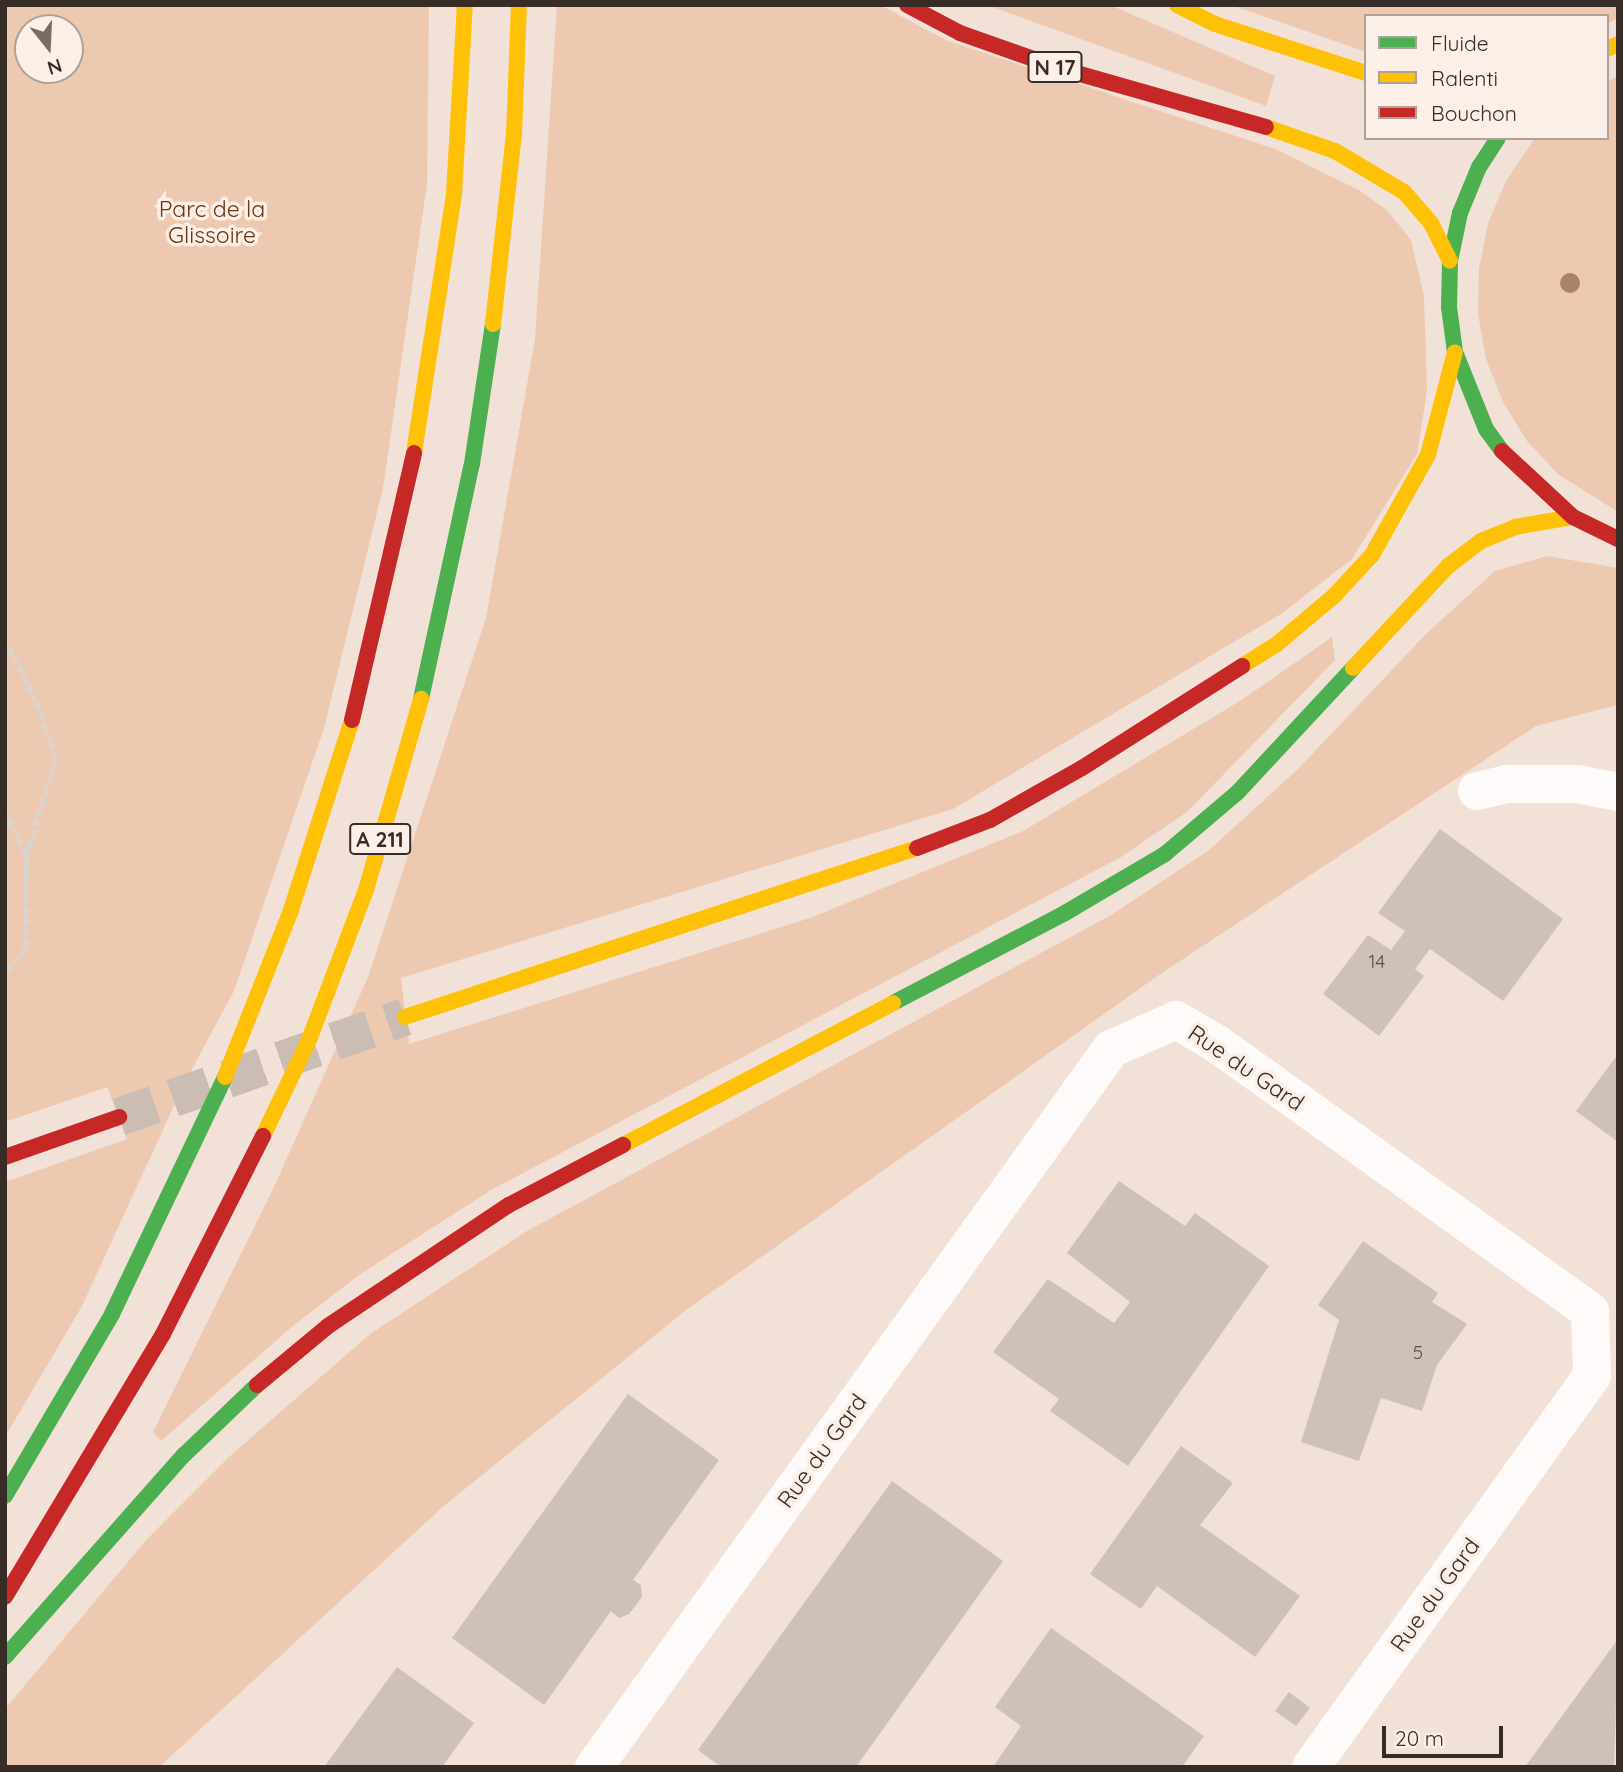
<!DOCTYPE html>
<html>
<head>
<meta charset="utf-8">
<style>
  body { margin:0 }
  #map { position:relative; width:1623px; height:1772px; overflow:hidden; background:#f1e1d7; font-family:Quicksand,sans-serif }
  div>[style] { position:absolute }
  .green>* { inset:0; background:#eec9b2 }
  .building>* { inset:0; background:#cec1b9 }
  .highway-tunnel>* { height:38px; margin-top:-19px; transform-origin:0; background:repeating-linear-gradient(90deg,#ccbdb4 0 38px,transparent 0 57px) }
  .path>* { height:4.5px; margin-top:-2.25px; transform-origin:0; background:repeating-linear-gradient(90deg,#d8d4d1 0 7px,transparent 0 10.5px) }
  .street>* { height:38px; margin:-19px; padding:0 19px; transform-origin:19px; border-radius:19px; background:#fdfaf9 }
  .fast>* { height:16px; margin:-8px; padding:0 8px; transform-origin:8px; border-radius:8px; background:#4caf50 }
  .slow>* { height:16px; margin:-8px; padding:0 8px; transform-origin:8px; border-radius:8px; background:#ffc107 }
  .jam>* { height:16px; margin:-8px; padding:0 8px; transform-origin:8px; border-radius:8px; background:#c62828 }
  .trees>* { width:20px; height:20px; margin:-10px; border-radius:50%; background:#a98367 }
  span { translate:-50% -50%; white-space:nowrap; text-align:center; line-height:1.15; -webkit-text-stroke:7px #fbefe8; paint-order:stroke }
  .number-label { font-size:19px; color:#5e524b }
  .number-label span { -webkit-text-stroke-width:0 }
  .shield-label span { padding:2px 5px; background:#fbefe8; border:2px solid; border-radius:5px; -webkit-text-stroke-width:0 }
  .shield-label { font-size:21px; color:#382d26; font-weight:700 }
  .park-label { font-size:23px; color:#6e360c }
  .street-label { font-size:23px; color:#382d26 }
  .frame { position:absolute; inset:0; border:7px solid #382d26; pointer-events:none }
  .legend { position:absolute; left:1364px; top:14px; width:245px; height:126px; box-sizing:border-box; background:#fbefe8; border:2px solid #ada19a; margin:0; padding:9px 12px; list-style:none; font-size:21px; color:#382d26 }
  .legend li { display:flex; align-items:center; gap:14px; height:35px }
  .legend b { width:35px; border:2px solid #ada19a }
  .north { position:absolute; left:14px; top:14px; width:70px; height:70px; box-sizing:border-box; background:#fbefe8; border:2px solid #ada19a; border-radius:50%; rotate:162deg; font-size:19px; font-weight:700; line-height:28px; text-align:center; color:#382d26 }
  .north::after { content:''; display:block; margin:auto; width:24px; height:32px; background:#796c64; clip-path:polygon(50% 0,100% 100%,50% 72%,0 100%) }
  .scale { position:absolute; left:1382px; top:1726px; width:121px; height:32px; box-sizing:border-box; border:4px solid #382d26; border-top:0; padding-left:9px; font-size:21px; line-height:24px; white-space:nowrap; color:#382d26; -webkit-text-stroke:5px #fbefe8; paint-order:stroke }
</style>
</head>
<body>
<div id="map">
  <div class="green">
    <i style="clip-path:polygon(evenodd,5px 5px,429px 5px,427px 184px,383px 488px,324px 728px,234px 991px,184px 1084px,82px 1306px,5px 1437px,5px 1182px,127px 1139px,107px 1087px,5px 1122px,5px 5px,28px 28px,70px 28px,70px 70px,28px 70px,28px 28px)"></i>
    <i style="clip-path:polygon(557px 5px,880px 5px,948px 41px,1275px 149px,1359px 190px,1387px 210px,1411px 240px,1424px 296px,1427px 391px,1417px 454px,1352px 559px,1281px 614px,953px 809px,401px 978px,409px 1044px,810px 918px,1023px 831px,1240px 701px,1332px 637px,1335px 660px,1187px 812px,1121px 857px,491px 1190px,359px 1275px,294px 1325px,161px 1441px,153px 1432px,273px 1189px,368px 977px,486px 618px,535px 339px)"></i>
    <i style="clip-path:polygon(987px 5px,1110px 5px,1275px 76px,1266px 106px)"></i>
    <i style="clip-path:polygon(1231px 5px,1618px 5px,1618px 18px,1607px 24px,1607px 16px,1366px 16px,1366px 52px)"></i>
    <i style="clip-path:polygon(1618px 76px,1618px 512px,1559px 475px,1527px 441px,1503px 402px,1486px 359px,1478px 314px,1479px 269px,1488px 223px,1506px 181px,1535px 138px,1607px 138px,1607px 81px)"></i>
    <i style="clip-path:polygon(1547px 556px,1618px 568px,1618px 705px,1536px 726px,1159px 975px,685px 1311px,445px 1505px,159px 1767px,5px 1767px,5px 1709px,147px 1539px,230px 1456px,370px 1334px,527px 1231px,1111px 915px,1208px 851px,1297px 770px,1426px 634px,1495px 571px)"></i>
  </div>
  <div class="building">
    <i style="clip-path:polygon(1440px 829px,1563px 919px,1503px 1001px,1430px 949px,1415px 969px,1424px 976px,1379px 1036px,1323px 994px,1368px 935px,1391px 950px,1405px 931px,1378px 913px)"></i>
    <i style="clip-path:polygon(1618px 1054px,1618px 1142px,1576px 1111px)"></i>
    <i style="clip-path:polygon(1119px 1181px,1185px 1226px,1195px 1213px,1269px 1266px,1128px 1466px,1050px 1411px,1059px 1399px,993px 1352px,1048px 1279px,1114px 1323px,1130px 1302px,1067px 1253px)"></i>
    <i style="clip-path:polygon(1363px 1241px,1438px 1293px,1432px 1302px,1467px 1324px,1437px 1365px,1422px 1411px,1381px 1398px,1359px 1461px,1301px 1442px,1339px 1320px,1318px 1305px)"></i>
    <i style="clip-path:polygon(628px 1394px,719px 1460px,633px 1580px,641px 1585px,642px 1597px,629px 1614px,619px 1618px,611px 1611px,544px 1705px,452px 1638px)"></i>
    <i style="clip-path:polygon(1181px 1446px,1233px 1483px,1200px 1525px,1300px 1596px,1255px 1657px,1157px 1586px,1141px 1609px,1090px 1574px)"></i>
    <i style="clip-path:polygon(892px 1481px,1003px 1561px,856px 1767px,721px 1767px,698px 1750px)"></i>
    <i style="clip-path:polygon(1051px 1628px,1204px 1736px,1182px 1767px,993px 1767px,1021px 1726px,995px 1707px)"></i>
    <i style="clip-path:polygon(1618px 1639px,1614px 1767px,1525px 1767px)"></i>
    <i style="clip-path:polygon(397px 1667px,474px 1723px,442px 1767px,324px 1767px)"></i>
    <i style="clip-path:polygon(1289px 1692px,1310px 1708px,1296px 1726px,1275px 1711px)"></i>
  </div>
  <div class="highway-tunnel">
    <i style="left:119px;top:1117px;width:303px;rotate:-19.3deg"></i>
  </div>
  <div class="path">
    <i style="left:5px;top:638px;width:72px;rotate:63.8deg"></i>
    <i style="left:37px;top:703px;width:59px;rotate:71.3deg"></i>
    <i style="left:56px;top:759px;width:100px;rotate:106.8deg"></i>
    <i style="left:5px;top:810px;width:50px;rotate:63.9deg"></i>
    <i style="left:27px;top:855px;width:94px;rotate:90.6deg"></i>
    <i style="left:26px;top:949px;width:33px;rotate:129deg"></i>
  </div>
  <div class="street">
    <i style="left:1477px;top:791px;width:31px;rotate:-13deg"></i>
    <i style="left:1507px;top:784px;width:70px"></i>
    <i style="left:1577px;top:784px;width:42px;rotate:11deg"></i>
    <i style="left:594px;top:1767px;width:885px;rotate:-54.24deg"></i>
    <i style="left:1111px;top:1049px;width:71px;rotate:-24deg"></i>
    <i style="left:1176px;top:1020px;width:48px;rotate:30.3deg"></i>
    <i style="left:1217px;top:1044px;width:459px;rotate:35.6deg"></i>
    <i style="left:1590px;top:1311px;width:65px;rotate:88.2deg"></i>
    <i style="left:1592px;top:1376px;width:481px;rotate:125.7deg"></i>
  </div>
  <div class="fast">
    <i style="left:1498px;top:138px;width:35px;rotate:123deg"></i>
    <i style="left:1479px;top:167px;width:50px;rotate:112.4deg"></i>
    <i style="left:1460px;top:213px;width:49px;rotate:101.8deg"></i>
    <i style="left:1450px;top:261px;width:46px;rotate:91.2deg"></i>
    <i style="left:1449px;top:307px;width:45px;rotate:82.4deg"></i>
    <i style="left:1455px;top:352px;width:83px;rotate:68.1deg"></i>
    <i style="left:1486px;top:429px;width:27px;rotate:54deg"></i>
    <i style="left:421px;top:699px;width:240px;rotate:-77.8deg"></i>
    <i style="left:472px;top:464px;width:142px;rotate:-81.5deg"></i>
    <i style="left:893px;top:1003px;width:194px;rotate:-27.6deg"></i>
    <i style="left:1065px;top:913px;width:116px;rotate:-30.5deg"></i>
    <i style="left:1165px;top:854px;width:94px;rotate:-40.3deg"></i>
    <i style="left:1237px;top:793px;width:171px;rotate:-47.1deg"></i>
    <i style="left:5px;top:1496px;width:211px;rotate:-59.5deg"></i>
    <i style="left:112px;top:1314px;width:263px;rotate:-64.5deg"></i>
    <i style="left:5px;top:1657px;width:270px;rotate:-48.5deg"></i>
    <i style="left:184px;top:1455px;width:101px;rotate:-43.8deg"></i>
  </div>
  <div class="slow">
    <i style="left:1177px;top:5px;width:42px;rotate:26.6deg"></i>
    <i style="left:1215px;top:24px;width:159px;rotate:18deg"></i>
    <i style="left:1607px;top:49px;width:12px;rotate:-24deg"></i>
    <i style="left:1266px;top:127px;width:73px;rotate:19.2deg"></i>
    <i style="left:1335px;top:151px;width:80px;rotate:30.7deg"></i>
    <i style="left:1404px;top:192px;width:41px;rotate:48.9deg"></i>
    <i style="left:1431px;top:223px;width:42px;rotate:63.4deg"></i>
    <i style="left:493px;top:324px;width:190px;rotate:-83.7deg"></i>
    <i style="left:514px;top:135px;width:130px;rotate:-87.8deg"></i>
    <i style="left:414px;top:453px;width:262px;rotate:-81.2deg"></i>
    <i style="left:454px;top:194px;width:189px;rotate:-86.7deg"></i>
    <i style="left:1242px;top:666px;width:41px;rotate:-32.2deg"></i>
    <i style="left:1277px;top:644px;width:75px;rotate:-40.1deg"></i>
    <i style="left:1334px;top:596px;width:56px;rotate:-47.2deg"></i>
    <i style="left:1372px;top:555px;width:115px;rotate:-60.8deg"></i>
    <i style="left:1428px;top:455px;width:106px;rotate:-75.3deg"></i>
    <i style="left:1353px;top:668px;width:139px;rotate:-47deg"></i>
    <i style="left:1448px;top:566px;width:41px;rotate:-37.1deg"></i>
    <i style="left:1481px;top:541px;width:37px;rotate:-22deg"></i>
    <i style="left:1515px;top:527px;width:59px;rotate:-9.8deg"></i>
    <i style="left:405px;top:1017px;width:539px;rotate:-18.27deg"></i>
    <i style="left:225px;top:1077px;width:180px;rotate:-68.4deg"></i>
    <i style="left:291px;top:910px;width:200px;rotate:-72.2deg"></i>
    <i style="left:263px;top:1136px;width:106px;rotate:-64.4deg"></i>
    <i style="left:309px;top:1040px;width:160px;rotate:-69.2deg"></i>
    <i style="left:366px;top:890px;width:199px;rotate:-73.9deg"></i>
    <i style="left:623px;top:1145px;width:305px;rotate:-27.7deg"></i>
  </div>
  <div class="jam">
    <i style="left:907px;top:5px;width:60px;rotate:27.8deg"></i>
    <i style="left:960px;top:33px;width:105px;rotate:19.5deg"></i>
    <i style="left:1059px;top:68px;width:215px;rotate:15.9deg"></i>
    <i style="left:1502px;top:451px;width:97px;rotate:42.9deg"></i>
    <i style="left:1573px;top:517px;width:50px;rotate:26.1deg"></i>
    <i style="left:352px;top:720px;width:274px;rotate:-76.9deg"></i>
    <i style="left:917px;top:848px;width:78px;rotate:-21deg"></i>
    <i style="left:990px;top:820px;width:106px;rotate:-29.5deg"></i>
    <i style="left:1082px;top:768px;width:190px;rotate:-32.5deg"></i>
    <i style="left:5px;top:1157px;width:121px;rotate:-19.3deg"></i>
    <i style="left:257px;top:1385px;width:92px;rotate:-39.7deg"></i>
    <i style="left:328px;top:1326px;width:218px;rotate:-33.8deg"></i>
    <i style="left:509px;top:1205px;width:129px;rotate:-27.8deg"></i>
    <i style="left:5px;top:1597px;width:307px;rotate:-59deg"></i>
    <i style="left:163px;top:1334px;width:222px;rotate:-63.2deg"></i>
  </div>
  <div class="trees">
    <i style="left:1570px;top:283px"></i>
  </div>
  <div class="number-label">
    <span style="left:1377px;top:962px">14</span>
    <span style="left:1418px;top:1353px">5</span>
  </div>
  <div class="shield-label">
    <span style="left:1055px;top:67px">N 17</span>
    <span style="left:380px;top:839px">A 211</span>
  </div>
  <div class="park-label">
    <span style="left:212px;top:222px">Parc de la<br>Glissoire</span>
  </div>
  <div class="street-label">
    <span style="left:1246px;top:1068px;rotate:34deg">Rue du Gard</span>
    <span style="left:822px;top:1451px;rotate:-54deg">Rue du Gard</span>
    <span style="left:1435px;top:1595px;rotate:-54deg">Rue du Gard</span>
  </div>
  <div class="frame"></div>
  <ul class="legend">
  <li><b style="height:9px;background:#4caf50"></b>Fluide</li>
  <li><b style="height:9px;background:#ffc107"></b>Ralenti</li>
  <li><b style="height:9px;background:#c62828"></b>Bouchon</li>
  </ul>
  <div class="north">N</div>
  <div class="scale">20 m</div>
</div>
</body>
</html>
